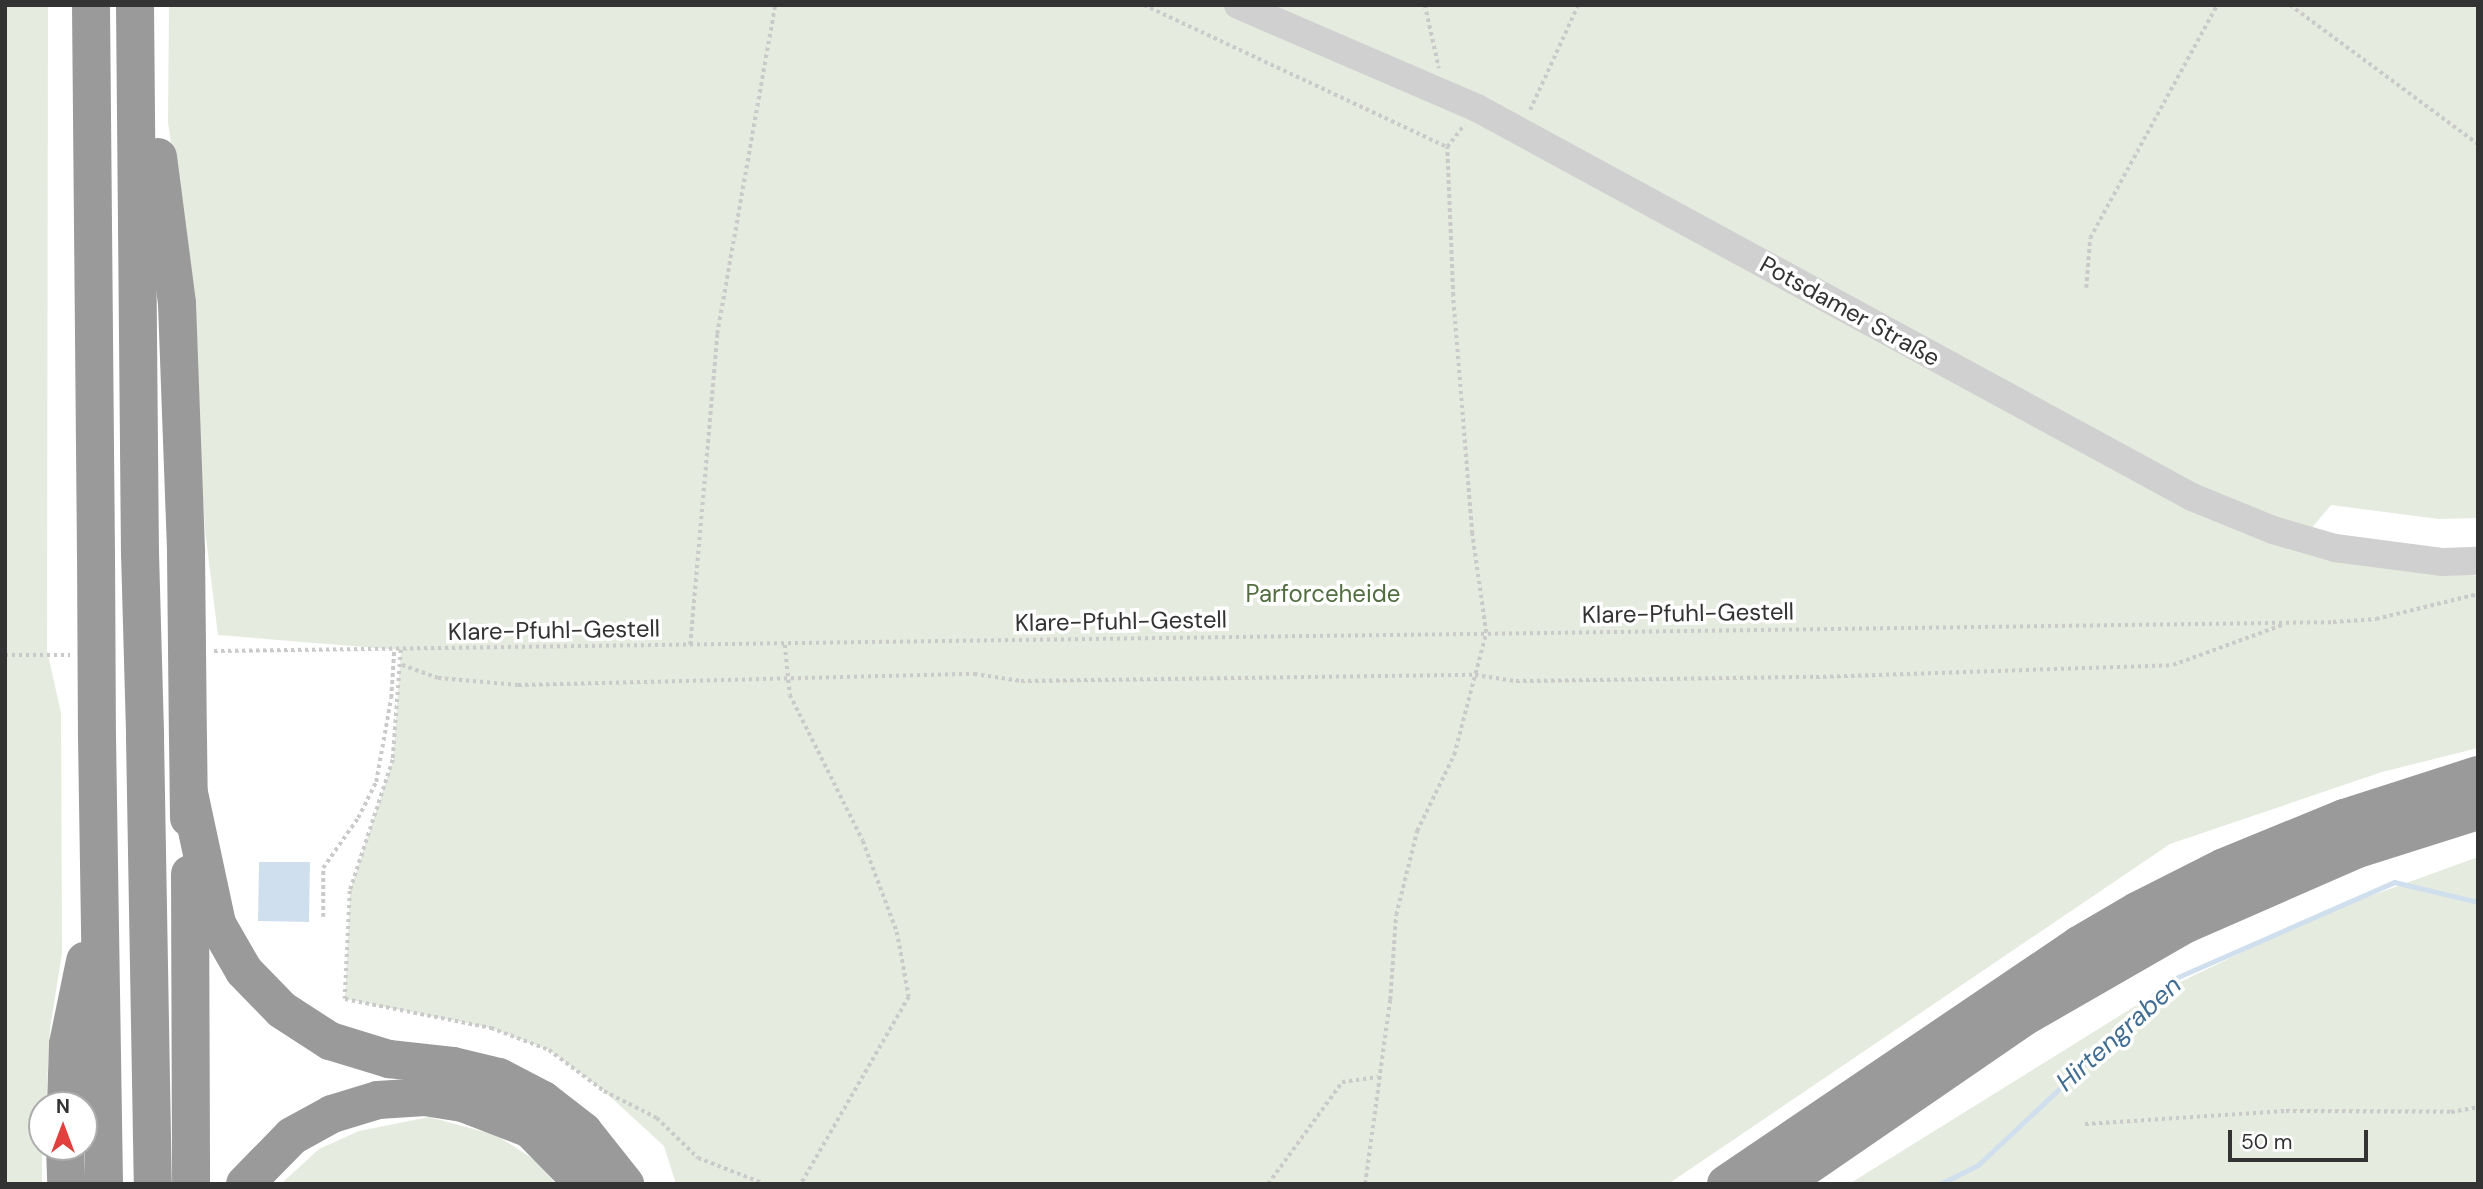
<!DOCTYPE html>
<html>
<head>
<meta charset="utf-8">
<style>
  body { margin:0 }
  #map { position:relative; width:2483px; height:1189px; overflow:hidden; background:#fff; font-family:"DM Sans",sans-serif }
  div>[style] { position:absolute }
  .green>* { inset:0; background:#e5ebdf }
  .water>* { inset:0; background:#d0dfed }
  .stream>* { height:5px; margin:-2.5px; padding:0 2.5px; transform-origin:2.5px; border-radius:2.5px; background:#d0dfed }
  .path>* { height:3.5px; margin-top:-1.75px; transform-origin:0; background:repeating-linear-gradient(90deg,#cacaca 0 3.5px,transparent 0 7px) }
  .minor>* { height:28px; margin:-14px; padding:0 14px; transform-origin:14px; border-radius:14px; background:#d0d0d0 }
  .highway>* { height:38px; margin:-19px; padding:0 19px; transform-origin:19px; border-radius:19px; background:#9a9a9a }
  .highway-bridge>* { height:38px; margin:-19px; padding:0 19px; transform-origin:19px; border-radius:19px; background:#9a9a9a }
  span { translate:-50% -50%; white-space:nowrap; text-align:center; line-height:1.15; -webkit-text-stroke:7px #fff; paint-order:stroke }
  .street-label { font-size:24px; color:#333 }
  .park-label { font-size:24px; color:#526e41 }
  .water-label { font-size:26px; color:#426d93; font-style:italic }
  .frame { position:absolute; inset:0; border:7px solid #333; pointer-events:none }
  .north { position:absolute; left:28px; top:1091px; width:70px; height:70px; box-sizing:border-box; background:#fff; border:2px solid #adadad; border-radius:50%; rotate:0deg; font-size:19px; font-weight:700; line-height:28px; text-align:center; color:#333 }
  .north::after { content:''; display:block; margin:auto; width:24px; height:32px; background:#e0413f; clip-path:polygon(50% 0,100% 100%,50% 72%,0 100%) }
  .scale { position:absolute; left:2228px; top:1130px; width:140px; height:32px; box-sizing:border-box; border:4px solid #333; border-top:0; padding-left:9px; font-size:21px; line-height:24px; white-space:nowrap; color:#333; -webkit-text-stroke:5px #fff; paint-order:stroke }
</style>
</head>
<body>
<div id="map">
  <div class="green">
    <i style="clip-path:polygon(5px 5px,48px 5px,47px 650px,61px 713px,62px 953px,50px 1029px,46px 1105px,42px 1105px,42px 1184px,5px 1184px)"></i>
    <i style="clip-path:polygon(169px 5px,2478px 5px,2478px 518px,2439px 519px,2331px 505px,2294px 549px,2478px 576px,2478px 748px,2382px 772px,2170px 844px,1668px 1184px,676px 1184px,664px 1146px,604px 1091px,549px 1050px,491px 1028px,345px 999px,350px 891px,393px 760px,401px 650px,218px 635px,205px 530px,187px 249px,168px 123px)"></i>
    <i style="clip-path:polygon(2478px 857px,2478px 1184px,1849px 1184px,2153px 995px,2326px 912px)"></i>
    <i style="clip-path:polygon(429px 1117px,496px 1135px,535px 1160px,556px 1184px,281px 1184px,319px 1149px,359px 1131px)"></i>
  </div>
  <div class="water">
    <i style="clip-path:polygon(259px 862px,310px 862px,309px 922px,258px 921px)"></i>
  </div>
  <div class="stream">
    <i style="left:1940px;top:1184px;width:42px;rotate:-26.6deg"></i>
    <i style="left:1978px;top:1165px;width:274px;rotate:-43.2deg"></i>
    <i style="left:2178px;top:977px;width:236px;rotate:-23.7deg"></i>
    <i style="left:2394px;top:882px;width:86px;rotate:13.4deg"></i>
  </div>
  <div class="path">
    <i style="left:1144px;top:5px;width:335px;rotate:25.1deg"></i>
    <i style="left:1425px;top:5px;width:65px;rotate:77.5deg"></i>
    <i style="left:2290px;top:5px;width:234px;rotate:36.5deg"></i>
    <i style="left:1530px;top:110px;width:115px;rotate:-65.4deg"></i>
    <i style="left:2086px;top:288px;width:50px;rotate:-85.4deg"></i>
    <i style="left:2090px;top:238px;width:265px;rotate:-61.4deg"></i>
    <i style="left:690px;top:645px;width:312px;rotate:-85deg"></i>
    <i style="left:717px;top:334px;width:334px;rotate:-80deg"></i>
    <i style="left:785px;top:645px;width:50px;rotate:84.3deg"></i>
    <i style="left:790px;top:695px;width:163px;rotate:63.4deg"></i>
    <i style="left:863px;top:841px;width:97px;rotate:69.5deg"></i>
    <i style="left:897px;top:932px;width:66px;rotate:79.5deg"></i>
    <i style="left:909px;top:997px;width:216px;rotate:120deg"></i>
    <i style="left:401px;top:650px;width:110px;rotate:94.2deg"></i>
    <i style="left:393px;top:760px;width:138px;rotate:108.2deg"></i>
    <i style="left:350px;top:891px;width:108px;rotate:92.7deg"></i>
    <i style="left:345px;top:999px;width:149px;rotate:11.2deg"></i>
    <i style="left:491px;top:1028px;width:62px;rotate:20.8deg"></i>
    <i style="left:549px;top:1050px;width:69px;rotate:36.7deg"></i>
    <i style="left:604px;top:1091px;width:59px;rotate:27deg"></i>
    <i style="left:657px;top:1118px;width:57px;rotate:44.3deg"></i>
    <i style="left:698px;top:1158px;width:72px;rotate:21.2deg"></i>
    <i style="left:214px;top:651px;width:2119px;rotate:-0.78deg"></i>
    <i style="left:2333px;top:622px;width:43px;rotate:-4deg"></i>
    <i style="left:2376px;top:619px;width:105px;rotate:-13.8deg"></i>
    <i style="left:5px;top:655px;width:65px"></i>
    <i style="left:402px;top:665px;width:38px;rotate:20deg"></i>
    <i style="left:438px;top:678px;width:80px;rotate:5deg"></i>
    <i style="left:518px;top:685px;width:456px;rotate:-1.4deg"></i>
    <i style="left:974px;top:674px;width:48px;rotate:8.5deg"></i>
    <i style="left:1021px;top:681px;width:454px;rotate:-0.8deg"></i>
    <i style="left:1475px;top:675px;width:41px;rotate:8.3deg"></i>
    <i style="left:1516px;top:681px;width:300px;rotate:-0.8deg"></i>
    <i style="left:1816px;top:677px;width:357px;rotate:-1.9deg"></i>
    <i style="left:2173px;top:665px;width:119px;rotate:-20.1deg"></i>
    <i style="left:323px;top:917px;width:49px;rotate:-90deg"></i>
    <i style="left:323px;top:868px;width:61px;rotate:-55deg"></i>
    <i style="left:358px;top:818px;width:40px;rotate:-63.4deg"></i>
    <i style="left:376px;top:782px;width:85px;rotate:-79.9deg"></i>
    <i style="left:391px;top:698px;width:48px;rotate:-86.4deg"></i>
    <i style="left:2085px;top:1124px;width:201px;rotate:-3.7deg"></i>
    <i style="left:2286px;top:1111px;width:165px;rotate:0.3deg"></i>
    <i style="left:2451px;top:1112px;width:27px;rotate:-10deg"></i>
    <i style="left:1268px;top:1184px;width:126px;rotate:-54deg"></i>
    <i style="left:1342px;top:1082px;width:36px;rotate:-8deg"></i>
    <i style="left:1365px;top:1184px;width:186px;rotate:-82.3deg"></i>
    <i style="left:1390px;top:1000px;width:85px;rotate:-86deg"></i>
    <i style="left:1396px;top:915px;width:87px;rotate:-76deg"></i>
    <i style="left:1417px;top:831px;width:85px;rotate:-64deg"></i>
    <i style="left:1454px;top:755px;width:126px;rotate:-75.3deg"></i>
    <i style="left:1486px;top:633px;width:100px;rotate:-98deg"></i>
    <i style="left:1472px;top:534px;width:239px;rotate:-94.6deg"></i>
    <i style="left:1453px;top:296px;width:149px;rotate:-92.3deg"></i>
    <i style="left:1447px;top:147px;width:28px;rotate:-52deg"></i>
  </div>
  <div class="minor">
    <i style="left:1238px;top:5px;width:260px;rotate:23.3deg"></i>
    <i style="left:1477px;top:108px;width:814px;rotate:28.55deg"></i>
    <i style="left:2192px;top:497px;width:87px;rotate:22.2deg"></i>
    <i style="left:2273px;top:530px;width:65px;rotate:16.2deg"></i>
    <i style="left:2335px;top:548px;width:109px;rotate:7.4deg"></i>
    <i style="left:2443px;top:562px;width:35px;rotate:-2deg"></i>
  </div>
  <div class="highway">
    <i style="left:91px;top:5px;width:549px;rotate:89.48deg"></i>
    <i style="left:135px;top:5px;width:548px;rotate:89.48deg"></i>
    <i style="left:158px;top:157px;width:148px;rotate:82.6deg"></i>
    <i style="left:177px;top:304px;width:249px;rotate:87.9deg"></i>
    <i style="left:97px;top:737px;width:447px;rotate:89.1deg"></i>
    <i style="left:145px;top:737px;width:447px;rotate:89deg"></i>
    <i style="left:188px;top:737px;width:81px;rotate:89.3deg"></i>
    <i style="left:189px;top:793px;width:134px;rotate:77.9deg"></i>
    <i style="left:217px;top:924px;width:54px;rotate:60.1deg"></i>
    <i style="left:244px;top:971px;width:54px;rotate:45.7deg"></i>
    <i style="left:282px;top:1010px;width:57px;rotate:32.9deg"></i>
    <i style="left:330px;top:1041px;width:62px;rotate:17deg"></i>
    <i style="left:389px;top:1059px;width:64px;rotate:6.2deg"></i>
    <i style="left:453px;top:1066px;width:47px;rotate:13.4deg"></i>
    <i style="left:499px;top:1077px;width:50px;rotate:27.6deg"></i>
    <i style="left:543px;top:1100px;width:51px;rotate:37.8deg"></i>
    <i style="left:583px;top:1131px;width:68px;rotate:51.6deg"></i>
    <i style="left:190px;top:874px;width:310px;rotate:89.8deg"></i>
    <i style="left:66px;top:1105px;width:61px;rotate:-88.1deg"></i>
    <i style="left:68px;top:1044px;width:85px;rotate:-78.4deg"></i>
    <i style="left:65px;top:1147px;width:37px;rotate:88deg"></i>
    <i style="left:245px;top:1184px;width:67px;rotate:-45.6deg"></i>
    <i style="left:292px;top:1136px;width:46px;rotate:-28.8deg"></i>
    <i style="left:332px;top:1114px;width:48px;rotate:-16.9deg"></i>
    <i style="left:378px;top:1100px;width:47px;rotate:-3.7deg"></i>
    <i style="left:425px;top:1097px;width:38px;rotate:9deg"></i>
    <i style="left:463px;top:1103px;width:72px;rotate:21.2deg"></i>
    <i style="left:530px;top:1129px;width:77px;rotate:45.5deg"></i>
    <i style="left:1726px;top:1184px;width:426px;rotate:-34.1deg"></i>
    <i style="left:2079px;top:945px;width:67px;rotate:-30.4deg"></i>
    <i style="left:2137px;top:911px;width:97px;rotate:-26.8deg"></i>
    <i style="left:2224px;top:867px;width:130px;rotate:-22.2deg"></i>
    <i style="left:2344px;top:818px;width:141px;rotate:-17.8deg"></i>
    <i style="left:1781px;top:1184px;width:295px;rotate:-34.5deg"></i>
    <i style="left:2024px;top:1017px;width:187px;rotate:-29.9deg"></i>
    <i style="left:2186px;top:924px;width:184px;rotate:-23.6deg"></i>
    <i style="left:2355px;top:850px;width:129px;rotate:-17.6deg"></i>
  </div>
  <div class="highway-bridge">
    <i style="left:140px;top:553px;width:184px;rotate:88.4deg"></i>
    <i style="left:186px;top:553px;width:184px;rotate:89.4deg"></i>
    <i style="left:96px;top:554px;width:183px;rotate:89.7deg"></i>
  </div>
  <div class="street-label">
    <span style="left:1850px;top:311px;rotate:29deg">Potsdamer Straße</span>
    <span style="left:1688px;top:613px;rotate:-1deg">Klare-Pfuhl-Gestell</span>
    <span style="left:1121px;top:621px;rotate:-1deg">Klare-Pfuhl-Gestell</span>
    <span style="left:554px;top:630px;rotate:-1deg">Klare-Pfuhl-Gestell</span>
  </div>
  <div class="park-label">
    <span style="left:1323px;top:594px">Parforceheide</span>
  </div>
  <div class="water-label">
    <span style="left:2119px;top:1034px;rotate:-42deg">Hirtengraben</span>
  </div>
  <div class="frame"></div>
  <div class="north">N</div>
  <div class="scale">50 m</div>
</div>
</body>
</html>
